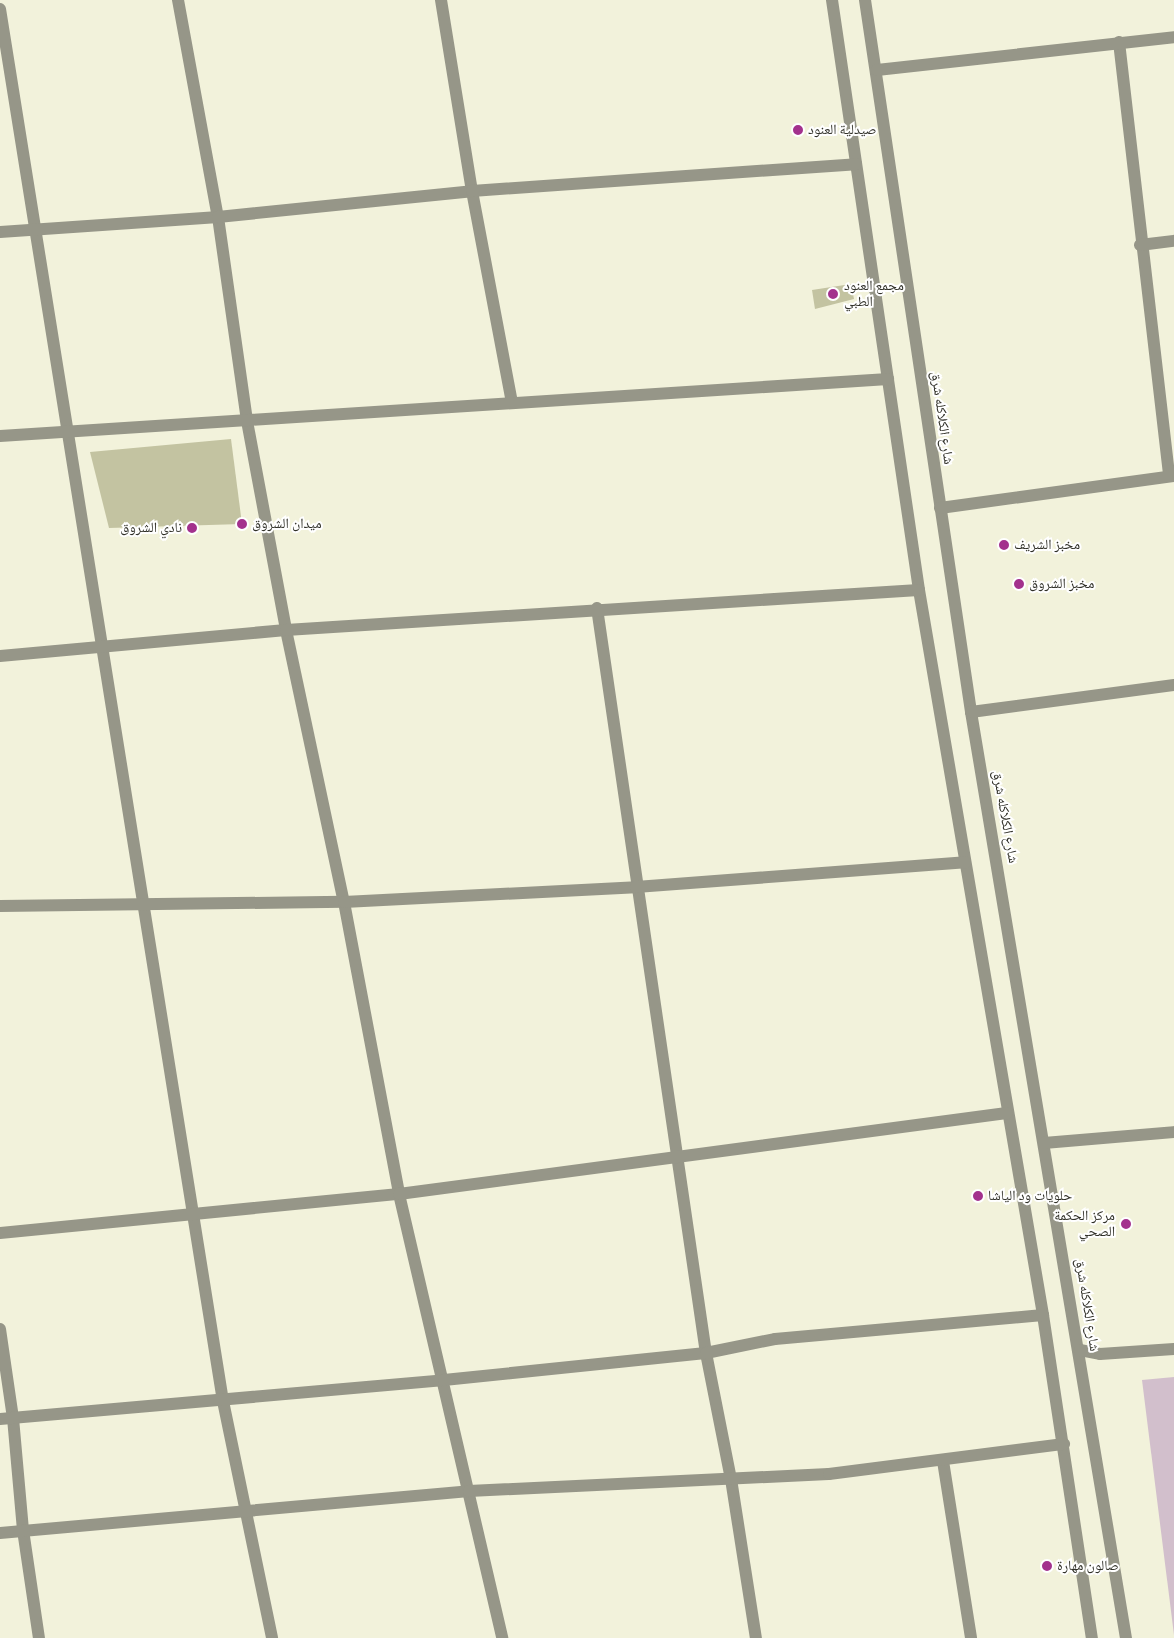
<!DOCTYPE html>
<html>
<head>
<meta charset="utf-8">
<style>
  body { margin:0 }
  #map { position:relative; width:1174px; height:1638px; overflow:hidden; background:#f2f2db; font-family:Signika,"Noto Naskh Arabic",sans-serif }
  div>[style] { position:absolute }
  .green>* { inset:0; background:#d2bfcc }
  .building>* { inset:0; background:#c3c3a1 }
  .minor>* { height:12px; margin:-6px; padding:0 6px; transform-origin:6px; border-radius:6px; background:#969688 }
  .dots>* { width:14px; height:14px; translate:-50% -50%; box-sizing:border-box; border:2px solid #fff; border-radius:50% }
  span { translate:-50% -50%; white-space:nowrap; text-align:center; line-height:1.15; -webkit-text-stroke:4px #fff; paint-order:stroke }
  .poi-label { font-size:14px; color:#303028 }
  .left { translate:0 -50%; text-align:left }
  .right { translate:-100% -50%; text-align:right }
  .street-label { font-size:14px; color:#303028 }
</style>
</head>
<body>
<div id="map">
  <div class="green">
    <i style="clip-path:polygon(1174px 1377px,1174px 1635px,1142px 1380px)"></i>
  </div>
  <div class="building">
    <i style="clip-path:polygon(851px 284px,854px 299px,815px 309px,812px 290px)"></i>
    <i style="clip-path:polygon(231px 439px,242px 524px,109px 528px,90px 452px)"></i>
  </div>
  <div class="minor">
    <i style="left:178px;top:0;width:221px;rotate:79.6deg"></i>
    <i style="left:218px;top:217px;width:206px;rotate:81.9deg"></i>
    <i style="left:247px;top:421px;width:213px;rotate:79.4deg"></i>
    <i style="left:286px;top:630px;width:278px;rotate:78deg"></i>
    <i style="left:344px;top:902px;width:297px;rotate:79.3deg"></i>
    <i style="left:399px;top:1194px;width:456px;rotate:76.9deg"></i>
    <i style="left:441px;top:0;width:193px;rotate:80.8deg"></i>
    <i style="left:472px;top:191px;width:215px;rotate:79.3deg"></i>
    <i style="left:832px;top:0;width:596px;rotate:81.61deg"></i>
    <i style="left:919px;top:590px;width:736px;rotate:80.29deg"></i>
    <i style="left:1043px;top:1315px;width:327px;rotate:81.4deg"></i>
    <i style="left:865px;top:0;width:720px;rotate:81.53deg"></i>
    <i style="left:971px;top:712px;width:939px;rotate:80.5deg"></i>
    <i style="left:0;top:9px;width:1410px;rotate:80.9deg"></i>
    <i style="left:223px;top:1401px;width:242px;rotate:78.3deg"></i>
    <i style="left:1119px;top:42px;width:437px;rotate:83.4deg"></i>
    <i style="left:877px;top:70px;width:299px;rotate:-6.3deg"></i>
    <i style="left:0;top:232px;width:219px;rotate:-3.9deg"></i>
    <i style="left:218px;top:217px;width:255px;rotate:-5.8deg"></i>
    <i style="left:472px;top:191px;width:385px;rotate:-4deg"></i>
    <i style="left:1140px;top:245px;width:34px;rotate:-7deg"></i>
    <i style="left:0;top:436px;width:890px;rotate:-3.67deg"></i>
    <i style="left:940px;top:508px;width:236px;rotate:-7.8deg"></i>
    <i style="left:597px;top:608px;width:753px;rotate:81.68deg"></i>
    <i style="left:706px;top:1353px;width:128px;rotate:78.8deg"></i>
    <i style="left:731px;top:1479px;width:161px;rotate:81.1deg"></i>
    <i style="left:0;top:656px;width:287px;rotate:-5.2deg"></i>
    <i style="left:286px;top:630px;width:634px;rotate:-3.62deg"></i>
    <i style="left:971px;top:712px;width:205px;rotate:-7.6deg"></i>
    <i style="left:0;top:906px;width:344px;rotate:-0.7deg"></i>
    <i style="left:344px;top:902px;width:292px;rotate:-2.9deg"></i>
    <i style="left:636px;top:887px;width:330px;rotate:-4.3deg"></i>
    <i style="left:1044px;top:1143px;width:130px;rotate:-4.8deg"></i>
    <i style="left:0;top:1233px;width:401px;rotate:-5.6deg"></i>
    <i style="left:399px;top:1194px;width:613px;rotate:-7.59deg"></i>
    <i style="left:0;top:1329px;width:90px;rotate:81.7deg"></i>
    <i style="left:13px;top:1418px;width:112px;rotate:84.9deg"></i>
    <i style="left:23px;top:1530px;width:109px;rotate:81.6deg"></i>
    <i style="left:1080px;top:1350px;width:20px;rotate:11deg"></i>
    <i style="left:1100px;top:1354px;width:74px;rotate:-3.9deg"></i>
    <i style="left:0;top:1419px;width:446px;rotate:-5deg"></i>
    <i style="left:444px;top:1380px;width:263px;rotate:-5.9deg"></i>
    <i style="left:706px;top:1353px;width:70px;rotate:-11.5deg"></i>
    <i style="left:775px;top:1339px;width:269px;rotate:-5.1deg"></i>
    <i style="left:943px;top:1461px;width:179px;rotate:81deg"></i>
    <i style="left:0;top:1533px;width:471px;rotate:-5.1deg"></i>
    <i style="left:469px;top:1491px;width:360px;rotate:-2.7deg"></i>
    <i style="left:829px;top:1474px;width:237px;rotate:-7.3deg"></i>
  </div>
  <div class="dots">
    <i style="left:798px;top:130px;background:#a3318d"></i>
    <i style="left:833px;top:294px;background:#a3318d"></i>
    <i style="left:242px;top:524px;background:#a3318d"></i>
    <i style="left:192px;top:528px;background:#a3318d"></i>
    <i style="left:1004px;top:545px;background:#a3318d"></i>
    <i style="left:1019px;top:584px;background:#a3318d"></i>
    <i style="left:978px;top:1196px;background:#a3318d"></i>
    <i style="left:1126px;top:1224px;background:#a3318d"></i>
    <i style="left:1047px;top:1566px;background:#a3318d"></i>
  </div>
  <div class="poi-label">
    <span class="left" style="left:808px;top:130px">صيدلية العنود</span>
    <span class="left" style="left:844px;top:294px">مجمع العنود<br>الطبي</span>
    <span class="left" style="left:252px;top:524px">ميدان الشروق</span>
    <span class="right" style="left:182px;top:528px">نادي الشروق</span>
    <span class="left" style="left:1014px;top:545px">مخبز الشريف</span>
    <span class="left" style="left:1029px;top:584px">مخبز الشروق</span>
    <span class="left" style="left:988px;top:1196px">حلويات ود الياشا</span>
    <span class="right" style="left:1115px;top:1224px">مركز الحكمة<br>الصحي</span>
    <span class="left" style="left:1057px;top:1566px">صالون مهارة</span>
  </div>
  <div class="street-label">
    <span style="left:942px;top:418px;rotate:82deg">شارع الكلاكله شرق</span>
    <span style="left:1005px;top:817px;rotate:80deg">شارع الكلاكله شرق</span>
    <span style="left:1087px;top:1305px;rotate:81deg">شارع الكلاكله شرق</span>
  </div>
</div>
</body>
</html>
